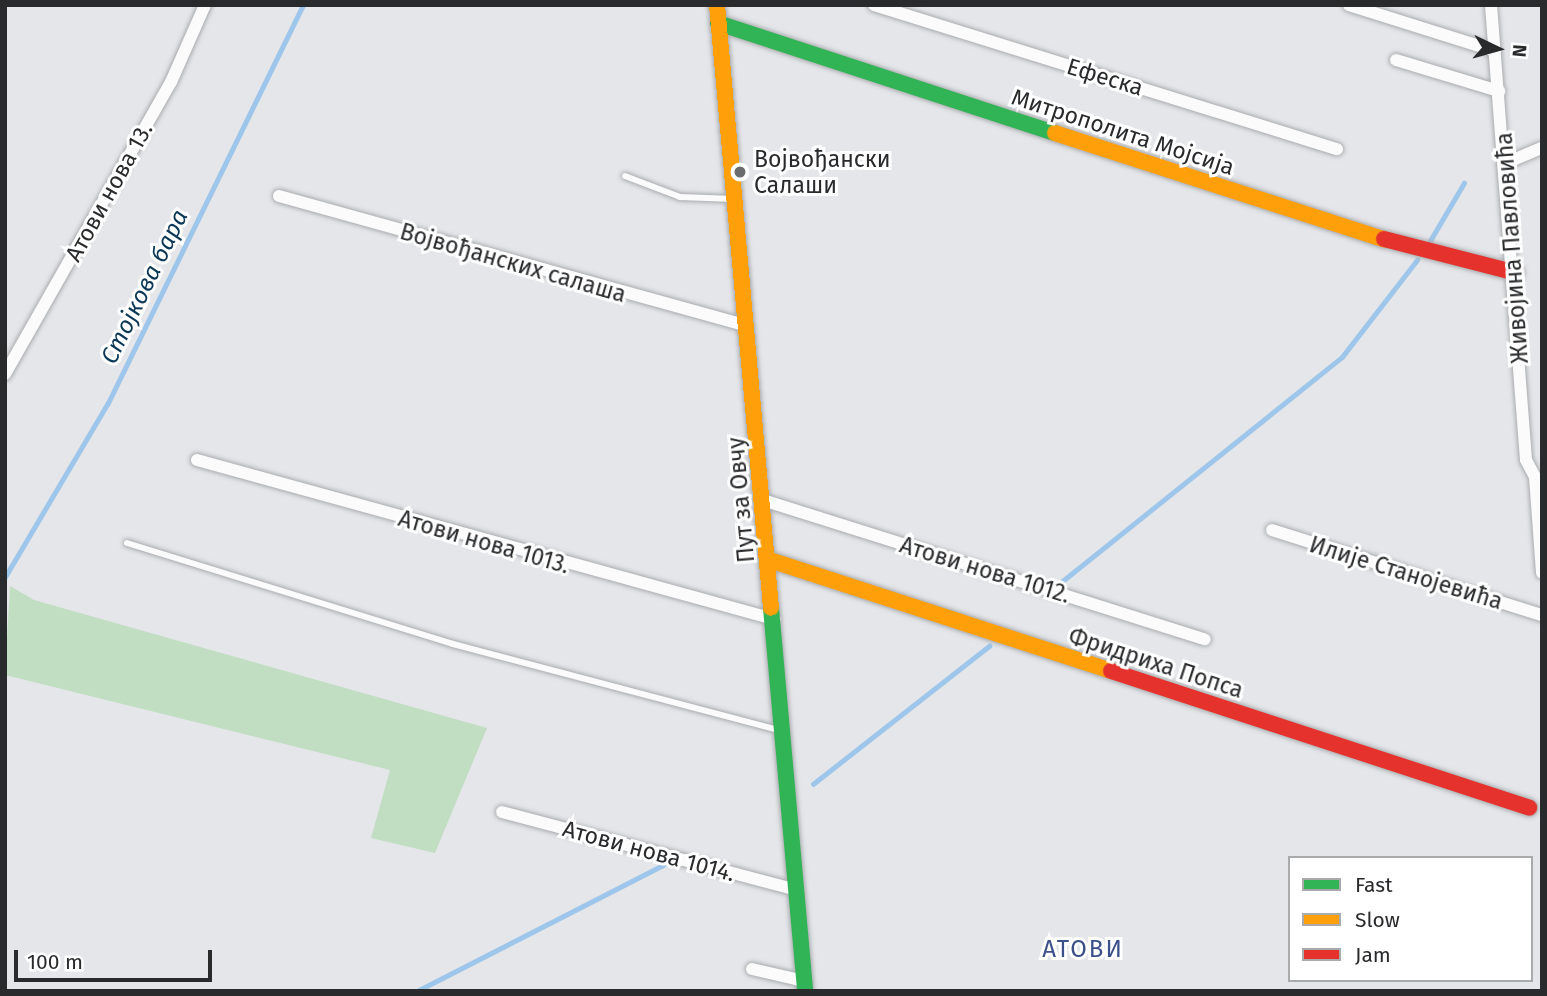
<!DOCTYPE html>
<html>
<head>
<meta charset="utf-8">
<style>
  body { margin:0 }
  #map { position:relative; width:1547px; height:996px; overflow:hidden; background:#e4e6e9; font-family:"Fira Sans",sans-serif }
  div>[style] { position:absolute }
  .green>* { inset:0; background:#c1dec2 }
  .stream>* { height:4.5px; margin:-2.25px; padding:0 2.25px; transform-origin:2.25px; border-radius:2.25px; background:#9ec6ea }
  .roads { filter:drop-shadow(0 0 2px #aaacae) drop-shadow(0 0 2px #aaacae) }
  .lane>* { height:6px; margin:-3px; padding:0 3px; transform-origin:3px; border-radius:3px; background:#fbfbfc }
  .street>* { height:12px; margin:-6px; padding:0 6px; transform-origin:6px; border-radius:6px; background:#fbfbfc }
  .fast>* { height:16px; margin:-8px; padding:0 8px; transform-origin:8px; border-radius:8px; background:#30b455 }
  .slow>* { height:16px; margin:-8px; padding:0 8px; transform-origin:8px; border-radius:8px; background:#ff9f0a }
  .jam>* { height:16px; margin:-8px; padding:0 8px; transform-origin:8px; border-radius:8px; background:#e5322d }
  .dots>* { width:19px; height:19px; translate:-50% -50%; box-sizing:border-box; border:4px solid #fff; border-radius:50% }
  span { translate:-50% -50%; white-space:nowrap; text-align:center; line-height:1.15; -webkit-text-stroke:6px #fff; paint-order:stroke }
  .street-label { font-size:23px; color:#292a2c }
  .poi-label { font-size:23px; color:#292a2c }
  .left { translate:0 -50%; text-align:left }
  .water-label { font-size:24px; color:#0b3857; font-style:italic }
  .neighbourhood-label { font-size:24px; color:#3b508a; letter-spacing:2px }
  .frame { position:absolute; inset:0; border:7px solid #292a2c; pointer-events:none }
  .legend { position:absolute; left:1288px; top:856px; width:245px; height:126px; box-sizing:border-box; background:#fff; border:2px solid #a9aaab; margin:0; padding:9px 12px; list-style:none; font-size:21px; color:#292a2c }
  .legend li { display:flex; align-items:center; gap:14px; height:35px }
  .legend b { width:35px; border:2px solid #a9aaab }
  .north { position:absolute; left:1463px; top:14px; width:70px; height:70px; -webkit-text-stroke:5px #fff; paint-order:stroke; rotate:95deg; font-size:19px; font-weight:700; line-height:28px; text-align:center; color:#292a2c }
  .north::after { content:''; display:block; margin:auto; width:24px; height:32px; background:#292a2c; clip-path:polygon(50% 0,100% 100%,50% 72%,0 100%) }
  .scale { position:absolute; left:14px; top:950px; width:198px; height:32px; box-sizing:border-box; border:4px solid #292a2c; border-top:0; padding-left:9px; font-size:21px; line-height:24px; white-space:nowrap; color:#292a2c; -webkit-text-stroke:5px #fff; paint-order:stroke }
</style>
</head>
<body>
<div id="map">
  <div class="green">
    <i style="clip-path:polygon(10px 586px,34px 600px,487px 728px,435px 853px,371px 838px,390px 770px,5px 675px)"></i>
  </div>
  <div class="stream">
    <i style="left:1427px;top:246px;width:73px;rotate:-59.6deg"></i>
    <i style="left:5px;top:577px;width:202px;rotate:-59.4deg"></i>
    <i style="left:108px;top:403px;width:443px;rotate:-63.9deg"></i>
    <i style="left:1060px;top:583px;width:361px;rotate:-38.7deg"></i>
    <i style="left:1342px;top:357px;width:123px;rotate:-52.3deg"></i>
    <i style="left:813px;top:784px;width:224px;rotate:-38.1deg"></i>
    <i style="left:417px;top:991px;width:276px;rotate:-27.1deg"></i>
  </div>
  <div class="roads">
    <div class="lane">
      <i style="left:625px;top:176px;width:59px;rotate:20.9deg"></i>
      <i style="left:680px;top:197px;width:54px;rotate:2.1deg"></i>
      <i style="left:127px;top:543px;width:341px;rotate:17.2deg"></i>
      <i style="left:453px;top:644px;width:337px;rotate:14.8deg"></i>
    </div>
    <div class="street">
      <i style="left:874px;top:5px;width:485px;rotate:17.3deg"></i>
      <i style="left:1349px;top:5px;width:153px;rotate:17.5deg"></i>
      <i style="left:1491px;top:5px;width:456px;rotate:85.6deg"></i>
      <i style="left:1526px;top:460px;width:19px;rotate:62deg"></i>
      <i style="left:1535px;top:477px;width:96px;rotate:85.8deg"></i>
      <i style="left:1396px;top:60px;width:108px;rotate:16.8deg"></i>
      <i style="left:1506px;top:163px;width:39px;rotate:-23deg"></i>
      <i style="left:279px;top:196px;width:487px;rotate:15.5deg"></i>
      <i style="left:5px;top:374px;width:336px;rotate:-60.4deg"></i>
      <i style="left:171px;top:82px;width:84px;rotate:-66.2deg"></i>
      <i style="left:197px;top:460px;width:599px;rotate:15.41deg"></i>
      <i style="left:766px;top:501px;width:460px;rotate:17.5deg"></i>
      <i style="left:1272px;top:530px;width:283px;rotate:17.5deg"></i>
      <i style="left:502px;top:812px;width:305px;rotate:14.8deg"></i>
      <i style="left:752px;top:969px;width:53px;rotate:13deg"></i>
    </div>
    <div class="fast">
      <i style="left:718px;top:23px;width:354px;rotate:18.1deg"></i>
      <i style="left:771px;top:608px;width:385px;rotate:84.9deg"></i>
    </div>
    <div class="slow">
      <i style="left:717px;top:5px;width:605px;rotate:84.88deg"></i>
      <i style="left:1055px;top:133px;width:346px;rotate:17.9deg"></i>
      <i style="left:770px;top:560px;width:359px;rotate:18deg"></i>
    </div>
    <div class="jam">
      <i style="left:1384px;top:239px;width:136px;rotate:14.4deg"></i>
      <i style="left:1111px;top:671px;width:440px;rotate:18.1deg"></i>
    </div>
  </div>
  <div class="dots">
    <i style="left:740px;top:172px;background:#6a6c6e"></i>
  </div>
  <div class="street-label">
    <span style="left:1105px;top:77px;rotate:17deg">Ефеска</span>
    <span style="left:1123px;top:132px;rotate:18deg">Митрополита Мојсија</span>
    <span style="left:109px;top:192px;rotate:-61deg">Атови нова 13.</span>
    <span style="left:1512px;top:248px;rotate:-94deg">Живојина Павловића</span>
    <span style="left:513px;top:263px;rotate:16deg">Војвођанских салаша</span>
    <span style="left:741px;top:500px;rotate:-95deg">Пут за Овчу</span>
    <span style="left:484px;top:542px;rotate:16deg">Атови нова 1013.</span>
    <span style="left:985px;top:570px;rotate:17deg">Атови нова 1012.</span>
    <span style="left:1406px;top:573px;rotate:17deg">Илије Станојевића</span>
    <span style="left:1156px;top:663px;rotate:18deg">Фридриха Попса</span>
    <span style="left:649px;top:851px;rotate:15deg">Атови нова 1014.</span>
  </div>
  <div class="poi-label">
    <span class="left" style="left:754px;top:172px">Војвођански<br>Салаши</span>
  </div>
  <div class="water-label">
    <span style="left:145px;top:287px;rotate:-64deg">Стојкова бара</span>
  </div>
  <div class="neighbourhood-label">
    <span style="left:1083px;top:950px">АТОВИ</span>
  </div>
  <div class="frame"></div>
  <ul class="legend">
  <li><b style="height:9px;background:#30b455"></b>Fast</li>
  <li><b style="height:9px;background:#ff9f0a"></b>Slow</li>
  <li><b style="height:9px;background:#e5322d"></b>Jam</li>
  </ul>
  <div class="north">N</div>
  <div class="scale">100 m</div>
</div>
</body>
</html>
